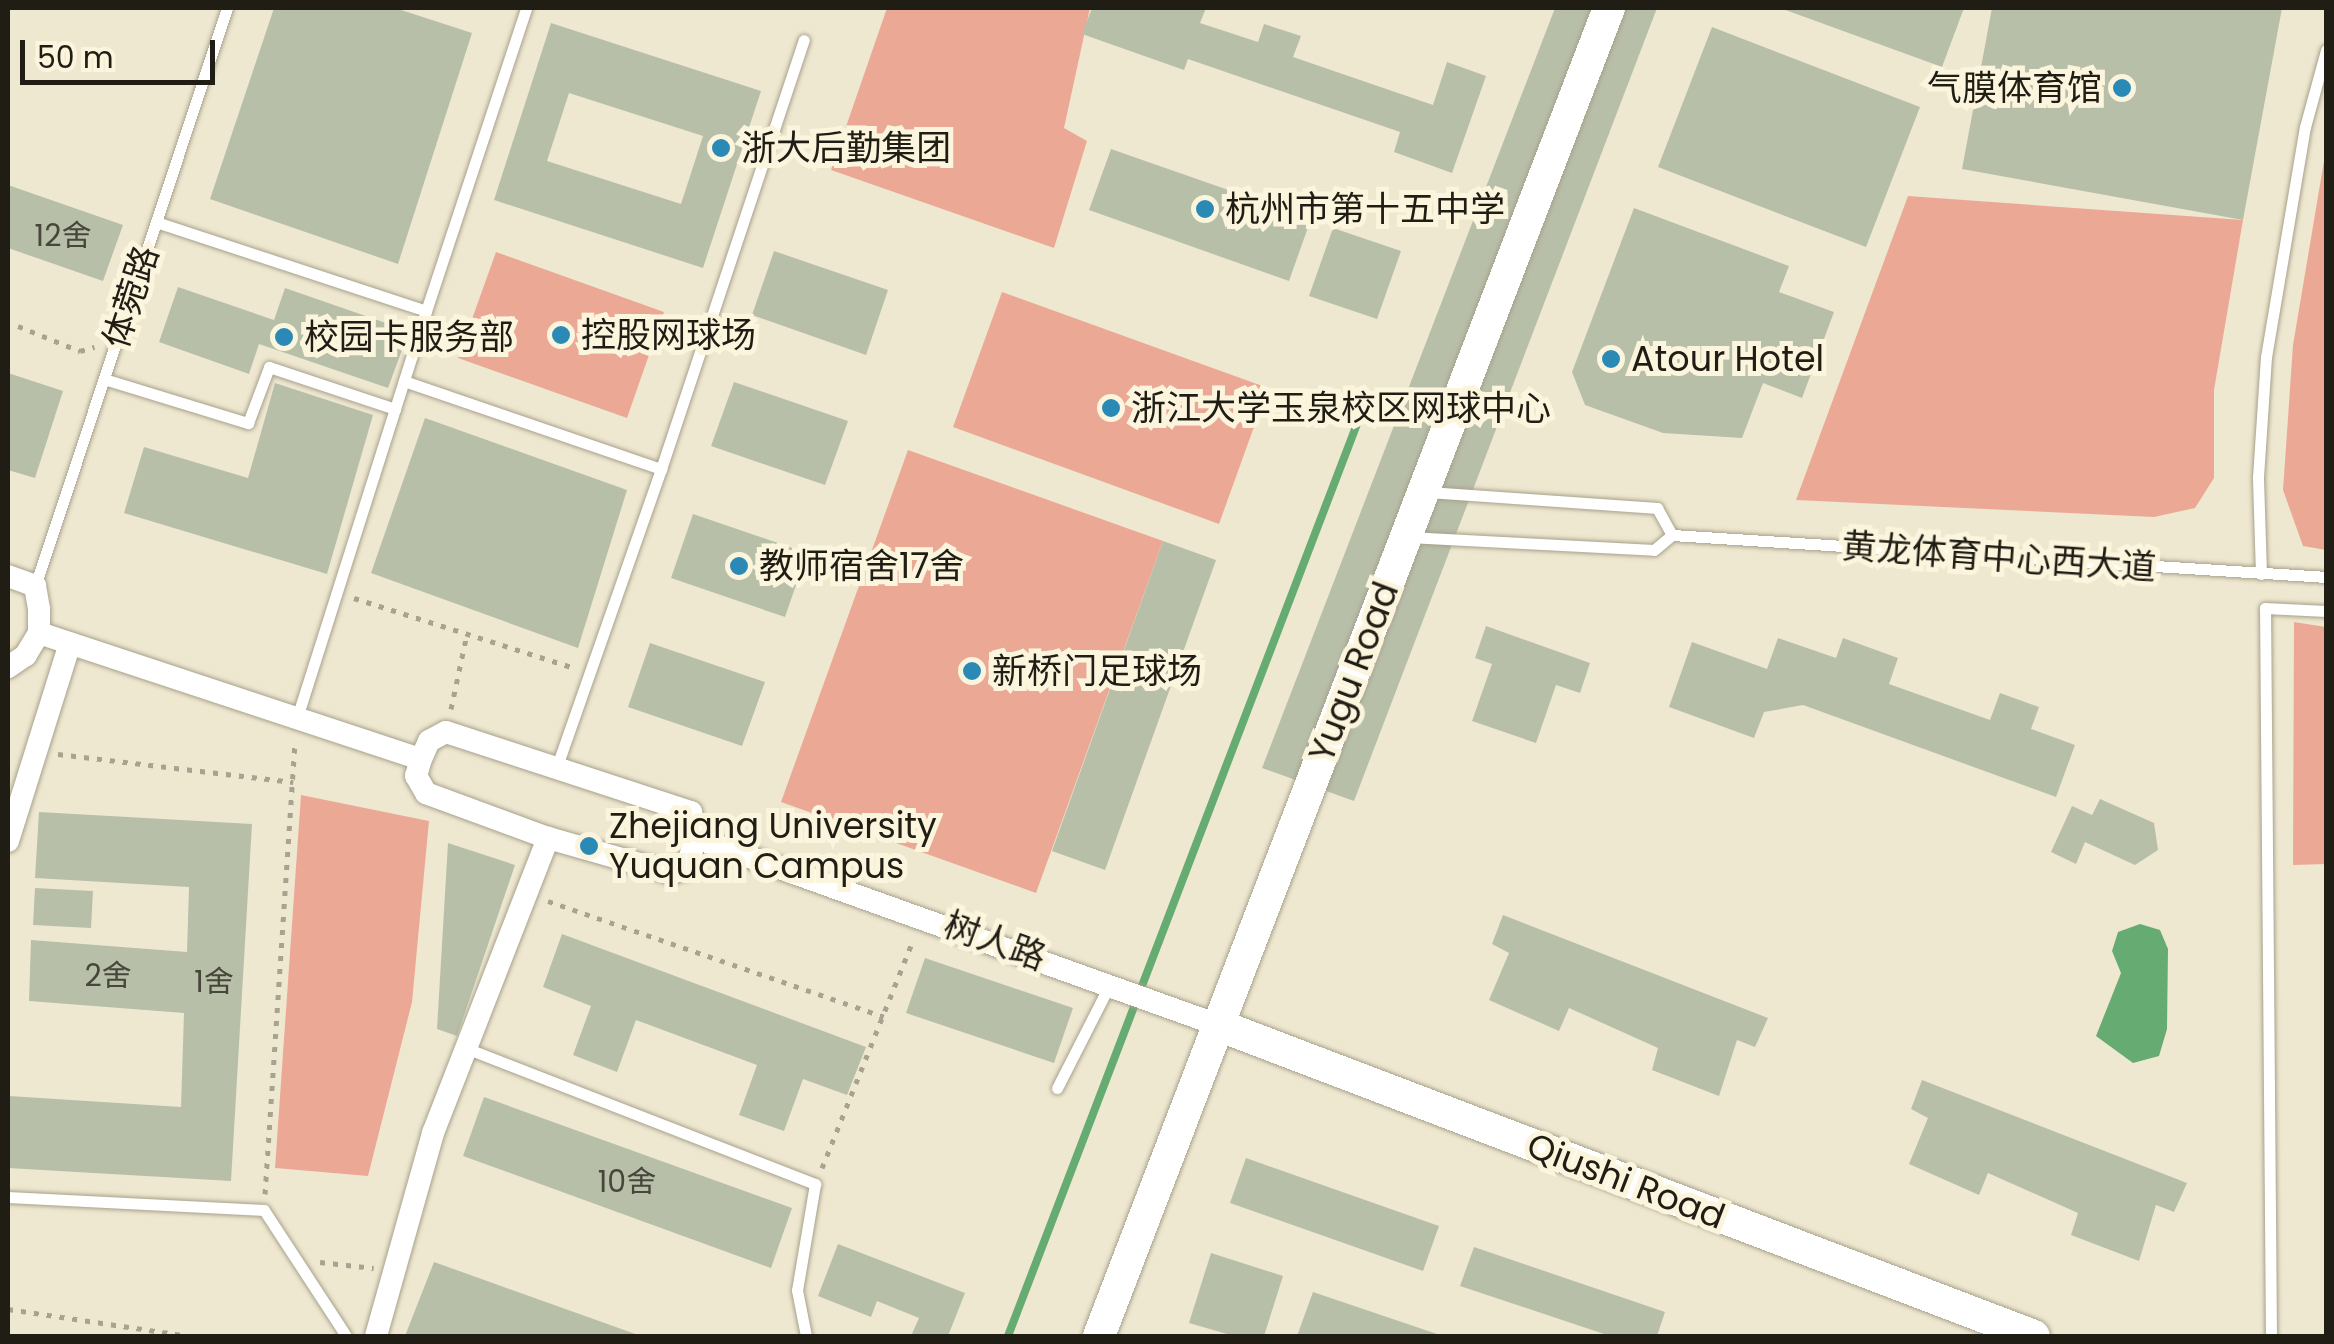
<!DOCTYPE html>
<html>
<head>
<meta charset="utf-8">
<style>
  body { margin:0 }
  #map { position:relative; width:2334px; height:1344px; overflow:hidden; background:#efe8d1; font-family:Poppins,"Noto Sans SC",sans-serif }
  div>[style] { position:absolute }
  .green>* { inset:0; background:#eba995 }
  .water>* { inset:0; background:#65ab72 }
  .stream>* { height:8px; margin:-4px; padding:0 4px; transform-origin:4px; border-radius:4px; background:#65ab72 }
  .building>* { inset:0; background:#b8bfa9 }
  .path>* { height:5px; margin-top:-2.5px; transform-origin:0; background:repeating-linear-gradient(90deg,#a8a290 0 5px,transparent 0 13px) }
  .roads { filter:drop-shadow(0 0 2px #a7a18c) drop-shadow(0 0 2px #a7a18c) }
  .lane>* { height:11px; margin:-5.5px; padding:0 5.5px; transform-origin:5.5px; border-radius:5.5px; background:#fff }
  .street>* { height:22px; margin:-11px; padding:0 11px; transform-origin:11px; border-radius:11px; background:#fff }
  .secondary>* { height:32px; margin:-16px; padding:0 16px; transform-origin:16px; border-radius:16px; background:#fff }
  .dots>* { width:28px; height:28px; translate:-50% -50%; box-sizing:border-box; border:5px solid #fcf5de; border-radius:50% }
  span { translate:-50% -50%; white-space:nowrap; text-align:center; line-height:1.15; -webkit-text-stroke:10px #fcf5de; paint-order:stroke }
  .number-label { font-size:30px; color:#46463a }
  .number-label span { -webkit-text-stroke-width:0 }
  .poi-label { font-size:35px; color:#201d15 }
  .right { translate:-100% -50%; text-align:right }
  .left { translate:0 -50%; text-align:left }
  .street-label { font-size:35px; color:#201d15 }
  .frame { position:absolute; inset:0; border:10px solid #201d15; pointer-events:none }
  .scale { position:absolute; left:20px; top:40px; width:195px; height:45px; box-sizing:border-box; border:5px solid #201d15; border-top:0; padding-left:12px; font-size:30px; line-height:35px; white-space:nowrap; color:#201d15; -webkit-text-stroke:8px #fcf5de; paint-order:stroke }
</style>
</head>
<body>
<div id="map">
  <div class="green">
    <i style="clip-path:polygon(887px 8px,1090px 8px,1064px 128px,1087px 141px,1054px 248px,831px 170px)"></i>
    <i style="clip-path:polygon(2326px 149px,2326px 550px,2303px 546px,2283px 490px,2293px 345px)"></i>
    <i style="clip-path:polygon(1908px 196px,2243px 220px,2214px 390px,2214px 478px,2195px 508px,2154px 517px,1796px 500px)"></i>
    <i style="clip-path:polygon(496px 252px,664px 312px,627px 418px,458px 358px)"></i>
    <i style="clip-path:polygon(1002px 292px,1268px 388px,1219px 524px,953px 427px)"></i>
    <i style="clip-path:polygon(908px 450px,1163px 541px,1036px 893px,781px 802px)"></i>
    <i style="clip-path:polygon(2294px 622px,2326px 627px,2326px 864px,2293px 865px)"></i>
    <i style="clip-path:polygon(301px 795px,429px 821px,412px 1002px,368px 1176px,275px 1168px)"></i>
  </div>
  <div class="water">
    <i style="clip-path:polygon(2140px 924px,2160px 930px,2168px 949px,2167px 1029px,2159px 1056px,2133px 1063px,2096px 1036px,2121px 973px,2112px 951px,2118px 932px)"></i>
  </div>
  <div class="stream">
    <i style="left:1008px;top:1336px;width:1004px;rotate:-69.06deg"></i>
  </div>
  <div class="building">
    <i style="clip-path:polygon(274px 8px,395px 8px,472px 33px,398px 264px,210px 199px)"></i>
    <i style="clip-path:polygon(1092px 8px,1206px 8px,1200px 23px,1258px 42px,1264px 24px,1301px 36px,1293px 57px,1433px 105px,1447px 62px,1486px 76px,1452px 173px,1394px 152px,1400px 132px,1188px 59px,1184px 70px,1082px 34px)"></i>
    <i style="clip-path:polygon(1555px 8px,1657px 8px,1354px 801px,1262px 768px)"></i>
    <i style="clip-path:polygon(1780px 8px,1964px 8px,1942px 67px)"></i>
    <i style="clip-path:polygon(1992px 8px,2282px 8px,2243px 220px,1962px 169px)"></i>
    <i style="clip-path:polygon(evenodd,551px 23px,761px 91px,703px 268px,494px 200px,551px 23px,569px 93px,703px 136px,681px 204px,547px 161px,569px 93px)"></i>
    <i style="clip-path:polygon(1712px 27px,1920px 107px,1866px 247px,1658px 167px)"></i>
    <i style="clip-path:polygon(1111px 149px,1311px 219px,1289px 281px,1089px 210px)"></i>
    <i style="clip-path:polygon(8px 185px,123px 225px,103px 281px,8px 248px)"></i>
    <i style="clip-path:polygon(1634px 208px,1789px 266px,1779px 292px,1834px 312px,1802px 398px,1763px 383px,1742px 438px,1663px 433px,1585px 405px,1572px 372px)"></i>
    <i style="clip-path:polygon(1333px 228px,1401px 251px,1377px 319px,1309px 296px)"></i>
    <i style="clip-path:polygon(774px 251px,888px 290px,866px 355px,752px 315px)"></i>
    <i style="clip-path:polygon(178px 287px,274px 320px,285px 288px,409px 331px,388px 388px,259px 344px,249px 374px,159px 342px)"></i>
    <i style="clip-path:polygon(8px 373px,63px 391px,35px 478px,8px 470px)"></i>
    <i style="clip-path:polygon(734px 382px,848px 421px,825px 485px,711px 446px)"></i>
    <i style="clip-path:polygon(275px 383px,373px 415px,327px 574px,124px 513px,144px 447px,248px 478px)"></i>
    <i style="clip-path:polygon(425px 418px,627px 490px,578px 648px,371px 573px)"></i>
    <i style="clip-path:polygon(693px 514px,807px 553px,785px 617px,671px 578px)"></i>
    <i style="clip-path:polygon(1163px 541px,1216px 560px,1105px 870px,1052px 851px)"></i>
    <i style="clip-path:polygon(1486px 626px,1590px 663px,1580px 693px,1556px 685px,1536px 743px,1472px 721px,1492px 664px,1475px 658px)"></i>
    <i style="clip-path:polygon(1778px 638px,1836px 658px,1843px 638px,1898px 658px,1889px 684px,1990px 720px,2000px 693px,2039px 707px,2031px 729px,2075px 745px,2056px 797px,1803px 705px,1764px 712px,1754px 738px,1669px 707px,1692px 642px,1767px 669px)"></i>
    <i style="clip-path:polygon(650px 643px,765px 682px,742px 746px,628px 707px)"></i>
    <i style="clip-path:polygon(2100px 799px,2154px 823px,2158px 850px,2135px 865px,2085px 842px,2076px 864px,2051px 852px,2072px 806px,2092px 815px)"></i>
    <i style="clip-path:polygon(39px 812px,252px 824px,231px 1181px,8px 1168px,9px 1096px,181px 1107px,184px 1013px,29px 1001px,31px 940px,187px 952px,189px 887px,35px 878px)"></i>
    <i style="clip-path:polygon(448px 843px,515px 865px,457px 1036px,437px 1029px)"></i>
    <i style="clip-path:polygon(35px 888px,93px 891px,91px 928px,33px 925px)"></i>
    <i style="clip-path:polygon(1503px 915px,1768px 1018px,1755px 1047px,1737px 1040px,1719px 1096px,1652px 1070px,1658px 1048px,1569px 1008px,1559px 1031px,1489px 1000px,1509px 953px,1492px 944px)"></i>
    <i style="clip-path:polygon(562px 934px,866px 1047px,847px 1095px,803px 1079px,784px 1131px,739px 1115px,757px 1065px,636px 1020px,617px 1072px,573px 1055px,591px 1006px,543px 987px)"></i>
    <i style="clip-path:polygon(925px 958px,1073px 1008px,1054px 1063px,906px 1013px)"></i>
    <i style="clip-path:polygon(1922px 1080px,2187px 1183px,2174px 1212px,2156px 1205px,2139px 1261px,2071px 1235px,2078px 1213px,1988px 1173px,1979px 1195px,1909px 1164px,1928px 1118px,1911px 1109px)"></i>
    <i style="clip-path:polygon(484px 1097px,792px 1208px,771px 1268px,463px 1156px)"></i>
    <i style="clip-path:polygon(1246px 1158px,1439px 1226px,1423px 1271px,1230px 1203px)"></i>
    <i style="clip-path:polygon(838px 1244px,965px 1293px,948px 1336px,911px 1336px,919px 1318px,877px 1301px,871px 1317px,818px 1296px)"></i>
    <i style="clip-path:polygon(1474px 1247px,1665px 1312px,1657px 1336px,1610px 1336px,1460px 1286px)"></i>
    <i style="clip-path:polygon(1211px 1253px,1283px 1276px,1264px 1336px,1234px 1336px,1189px 1323px)"></i>
    <i style="clip-path:polygon(434px 1262px,641px 1336px,405px 1336px)"></i>
    <i style="clip-path:polygon(1313px 1292px,1443px 1336px,1297px 1336px)"></i>
  </div>
  <div class="path">
    <i style="left:18px;top:326px;width:67px;rotate:22deg"></i>
    <i style="left:80px;top:351px;width:15px;rotate:-16deg"></i>
    <i style="left:354px;top:598px;width:229px;rotate:17.6deg"></i>
    <i style="left:451px;top:709px;width:77px;rotate:-78deg"></i>
    <i style="left:58px;top:754px;width:237px;rotate:6.8deg"></i>
    <i style="left:548px;top:901px;width:355px;rotate:19deg"></i>
    <i style="left:822px;top:1168px;width:245px;rotate:-68.2deg"></i>
    <i style="left:265px;top:1194px;width:454px;rotate:-86.2deg"></i>
    <i style="left:320px;top:1262px;width:54px;rotate:6.3deg"></i>
    <i style="left:8px;top:1309px;width:183px;rotate:8.5deg"></i>
  </div>
  <div class="roads">
    <div class="lane">
      <i style="left:156px;top:222px;width:284px;rotate:18.2deg"></i>
      <i style="left:426px;top:311px;width:427px;rotate:107.6deg"></i>
      <i style="left:426px;top:311px;width:319px;rotate:-71.7deg"></i>
      <i style="left:104px;top:379px;width:151px;rotate:17deg"></i>
      <i style="left:248px;top:423px;width:60px;rotate:-69.4deg"></i>
      <i style="left:269px;top:367px;width:133px;rotate:18.4deg"></i>
      <i style="left:404px;top:381px;width:272px;rotate:18.9deg"></i>
      <i style="left:661px;top:469px;width:318px;rotate:109.3deg"></i>
      <i style="left:661px;top:469px;width:452px;rotate:-71.6deg"></i>
      <i style="left:1428px;top:492px;width:230px;rotate:4deg"></i>
      <i style="left:1657px;top:508px;width:31px;rotate:61deg"></i>
      <i style="left:1408px;top:537px;width:246px;rotate:3deg"></i>
      <i style="left:1654px;top:550px;width:23px;rotate:-40deg"></i>
      <i style="left:1672px;top:535px;width:655px;rotate:3.67deg"></i>
      <i style="left:2261px;top:574px;width:97px;rotate:-91.8deg"></i>
      <i style="left:2258px;top:477px;width:120px;rotate:-86.2deg"></i>
      <i style="left:2266px;top:357px;width:233px;rotate:-80.4deg"></i>
      <i style="left:2305px;top:127px;width:80px;rotate:-74.7deg"></i>
      <i style="left:35px;top:586px;width:609px;rotate:-71.62deg"></i>
      <i style="left:466px;top:1048px;width:375px;rotate:21.3deg"></i>
      <i style="left:815px;top:1184px;width:108px;rotate:99.6deg"></i>
      <i style="left:797px;top:1290px;width:47px;rotate:78.9deg"></i>
      <i style="left:1057px;top:1088px;width:114px;rotate:-63deg"></i>
      <i style="left:8px;top:1197px;width:256px;rotate:2.9deg"></i>
      <i style="left:264px;top:1210px;width:150px;rotate:56.9deg"></i>
      <i style="left:2271px;top:1336px;width:728px;rotate:-90.47deg"></i>
      <i style="left:2265px;top:608px;width:61px;rotate:2.8deg"></i>
    </div>
    <div class="street">
      <i style="left:8px;top:576px;width:29px;rotate:20deg"></i>
      <i style="left:35px;top:586px;width:23px;rotate:80deg"></i>
      <i style="left:39px;top:609px;width:24px;rotate:90deg"></i>
      <i style="left:39px;top:633px;width:26px;rotate:121deg"></i>
      <i style="left:26px;top:655px;width:22px;rotate:146deg"></i>
      <i style="left:39px;top:633px;width:402px;rotate:18.3deg"></i>
      <i style="left:446px;top:732px;width:258px;rotate:18.1deg"></i>
      <i style="left:691px;top:812px;width:26px;rotate:79deg"></i>
      <i style="left:696px;top:838px;width:32px;rotate:108deg"></i>
      <i style="left:686px;top:868px;width:16px;rotate:162deg"></i>
      <i style="left:671px;top:873px;width:128px;rotate:-164.1deg"></i>
      <i style="left:548px;top:838px;width:130px;rotate:-159.8deg"></i>
      <i style="left:426px;top:793px;width:20px;rotate:-120deg"></i>
      <i style="left:416px;top:776px;width:18px;rotate:-74deg"></i>
      <i style="left:421px;top:759px;width:20px;rotate:-66deg"></i>
      <i style="left:429px;top:741px;width:19px;rotate:-28deg"></i>
      <i style="left:696px;top:838px;width:554px;rotate:19.71deg"></i>
      <i style="left:8px;top:841px;width:207px;rotate:-72.6deg"></i>
      <i style="left:376px;top:1336px;width:211px;rotate:-74.3deg"></i>
      <i style="left:433px;top:1133px;width:317px;rotate:-68.7deg"></i>
    </div>
    <div class="secondary">
      <i style="left:1218px;top:1025px;width:873px;rotate:20.86deg"></i>
      <i style="left:1099px;top:1336px;width:1423px;rotate:-68.99deg"></i>
    </div>
  </div>
  <div class="dots">
    <i style="left:2122px;top:88px;background:#2a8ab5"></i>
    <i style="left:721px;top:148px;background:#2a8ab5"></i>
    <i style="left:1205px;top:209px;background:#2a8ab5"></i>
    <i style="left:561px;top:335px;background:#2a8ab5"></i>
    <i style="left:284px;top:337px;background:#2a8ab5"></i>
    <i style="left:1611px;top:359px;background:#2a8ab5"></i>
    <i style="left:1111px;top:408px;background:#2a8ab5"></i>
    <i style="left:739px;top:566px;background:#2a8ab5"></i>
    <i style="left:972px;top:671px;background:#2a8ab5"></i>
    <i style="left:589px;top:846px;background:#2a8ab5"></i>
  </div>
  <div class="number-label">
    <span style="left:63px;top:236px">12舍</span>
    <span style="left:108px;top:976px">2舍</span>
    <span style="left:214px;top:982px">1舍</span>
    <span style="left:627px;top:1182px">10舍</span>
  </div>
  <div class="poi-label">
    <span class="right" style="left:2102px;top:88px">气膜体育馆</span>
    <span class="left" style="left:741px;top:148px">浙大后勤集团</span>
    <span class="left" style="left:1225px;top:209px">杭州市第十五中学</span>
    <span class="left" style="left:581px;top:335px">控股网球场</span>
    <span class="left" style="left:304px;top:337px">校园卡服务部</span>
    <span class="left" style="left:1631px;top:359px">Atour Hotel</span>
    <span class="left" style="left:1131px;top:408px">浙江大学玉泉校区网球中心</span>
    <span class="left" style="left:759px;top:566px">教师宿舍17舍</span>
    <span class="left" style="left:992px;top:671px">新桥门足球场</span>
    <span class="left" style="left:609px;top:846px">Zhejiang University<br>Yuquan Campus</span>
  </div>
  <div class="street-label">
    <span style="left:131px;top:297px;rotate:-72deg">体菀路</span>
    <span style="left:1999px;top:557px;rotate:4deg">黄龙体育中心西大道</span>
    <span style="left:1354px;top:672px;rotate:-69deg">Yugu Road</span>
    <span style="left:995px;top:941px;rotate:20deg">树人路</span>
    <span style="left:1626px;top:1181px;rotate:21deg">Qiushi Road</span>
  </div>
  <div class="frame"></div>
  <div class="scale">50 m</div>
</div>
</body>
</html>
